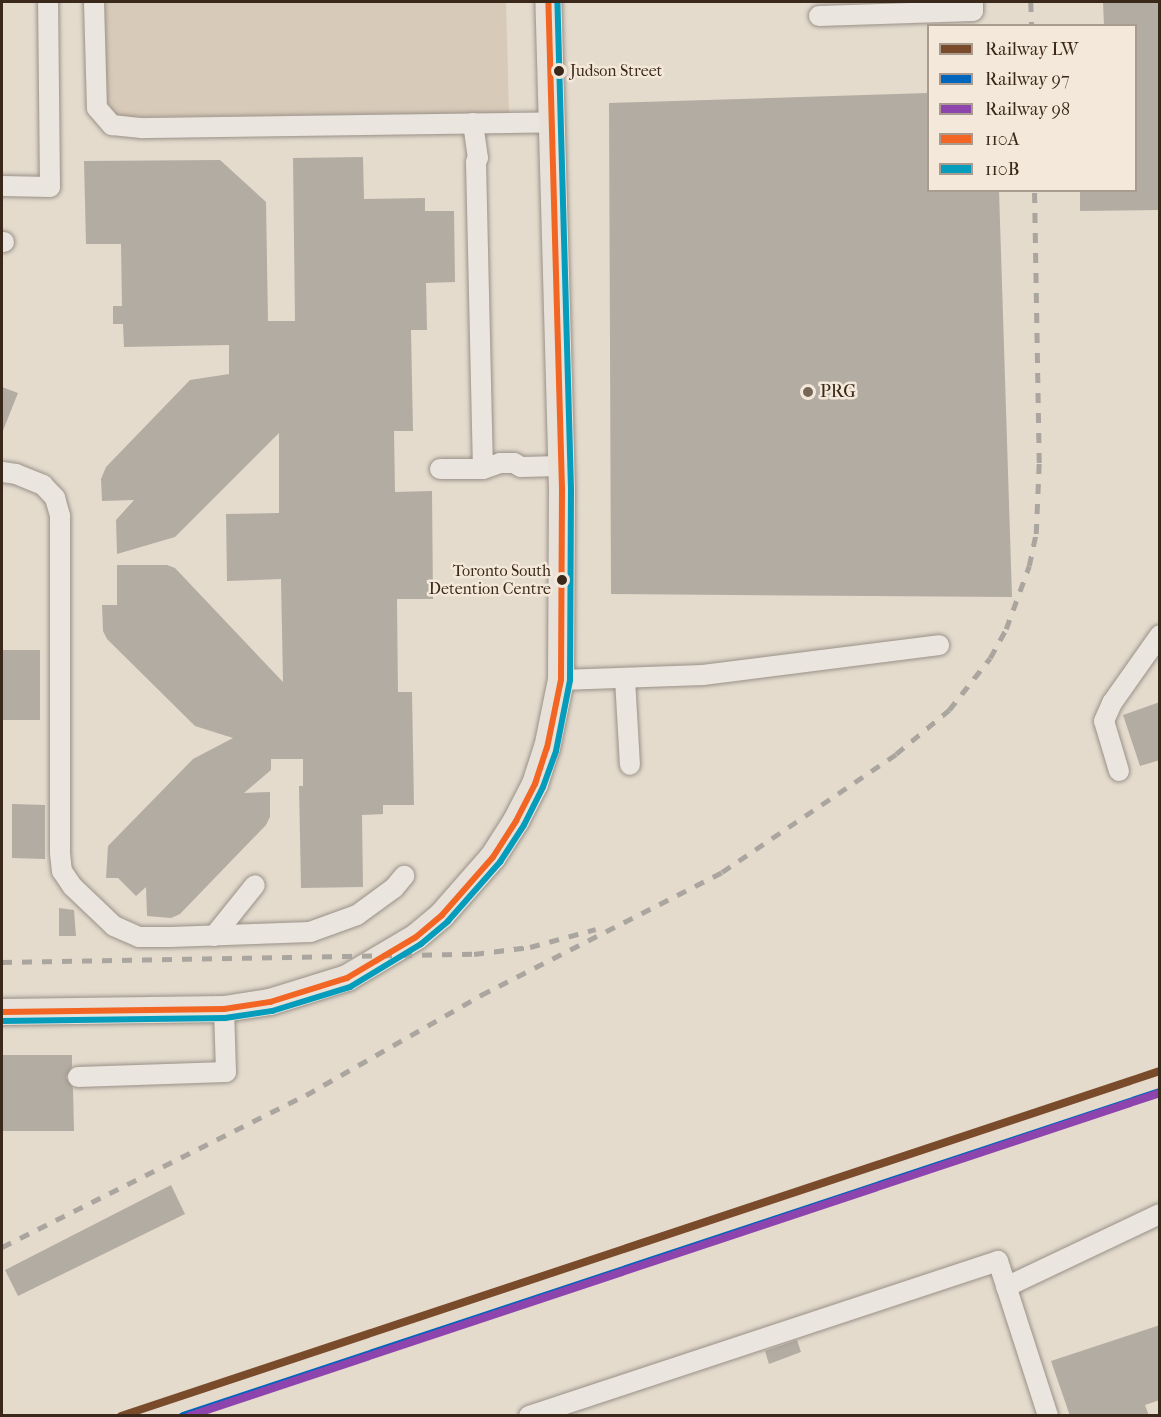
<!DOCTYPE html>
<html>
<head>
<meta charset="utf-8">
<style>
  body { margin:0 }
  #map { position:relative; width:1161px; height:1417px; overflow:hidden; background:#e4dbcd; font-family:"IM FELL French Canon",serif }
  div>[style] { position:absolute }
  .green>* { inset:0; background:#d8cab8 }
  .building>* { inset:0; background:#b3aca2 }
  .roads { filter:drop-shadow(0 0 2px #999188) drop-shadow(0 0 2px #999188) }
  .minor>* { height:20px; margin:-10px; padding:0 10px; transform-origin:10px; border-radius:10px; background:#eae5de }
  .major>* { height:26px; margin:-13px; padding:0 13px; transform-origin:13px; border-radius:13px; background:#e7e1d9 }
  .rail>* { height:4.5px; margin-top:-2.25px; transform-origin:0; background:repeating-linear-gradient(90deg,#aaa59e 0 10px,transparent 0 20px) }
  .bus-1>* { height:6px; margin:-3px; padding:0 3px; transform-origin:3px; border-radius:3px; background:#f26522 }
  .bus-2>* { height:6px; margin:-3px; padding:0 3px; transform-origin:3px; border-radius:3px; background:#069cbc }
  .rail-1>* { height:8px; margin:-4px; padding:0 4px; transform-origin:4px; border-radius:4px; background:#7a4b2a }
  .rail-2>* { height:8px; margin:-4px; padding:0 4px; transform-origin:4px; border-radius:4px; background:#0065bd }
  .rail-3>* { height:8px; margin:-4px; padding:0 4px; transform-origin:4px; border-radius:4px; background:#8e44ad }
  .dots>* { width:16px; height:16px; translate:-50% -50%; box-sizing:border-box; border:3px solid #f3e8d9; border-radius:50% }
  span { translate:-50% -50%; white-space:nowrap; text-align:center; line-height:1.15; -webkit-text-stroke:5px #f3e8d9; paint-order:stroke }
  .bus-label { font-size:16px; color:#3a281a }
  .left { translate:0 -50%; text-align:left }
  .right { translate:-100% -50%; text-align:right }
  .poi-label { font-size:18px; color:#3a281a }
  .frame { position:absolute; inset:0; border:3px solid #3a281a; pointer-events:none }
  .legend { position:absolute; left:927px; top:24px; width:210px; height:168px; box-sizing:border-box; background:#f3e8d9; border:2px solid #a99b8d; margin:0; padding:8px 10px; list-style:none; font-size:18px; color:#3a281a }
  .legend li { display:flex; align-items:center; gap:12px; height:30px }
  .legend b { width:30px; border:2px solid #a99b8d }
</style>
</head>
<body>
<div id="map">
  <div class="green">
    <i style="clip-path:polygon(105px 2px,506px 2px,509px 113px,118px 117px,106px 100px)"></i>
  </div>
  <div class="building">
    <i style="clip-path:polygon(1103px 2px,1160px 2px,1160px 210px,1080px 211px,1080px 190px,1136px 190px,1136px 26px,1104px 26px)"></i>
    <i style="clip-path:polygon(928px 93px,928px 190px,999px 190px,1012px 597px,611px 594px,609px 103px)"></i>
    <i style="clip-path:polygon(363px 157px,364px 199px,425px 198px,425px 211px,454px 211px,455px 282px,426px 283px,427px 330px,411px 330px,413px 431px,394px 431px,395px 492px,432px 491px,433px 599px,397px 599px,398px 692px,412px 692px,414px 805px,383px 805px,383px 814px,362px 815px,363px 887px,301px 888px,299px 786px,303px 786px,303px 759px,271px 759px,271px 770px,244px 793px,270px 792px,270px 817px,266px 825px,180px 914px,171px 918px,147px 916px,146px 887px,136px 896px,118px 878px,106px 878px,108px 846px,193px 759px,233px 738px,195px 726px,107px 639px,103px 631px,102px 605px,117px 605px,117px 565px,167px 565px,175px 568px,283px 682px,281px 579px,227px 581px,226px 514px,279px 513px,279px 433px,175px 537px,117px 554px,116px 520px,134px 500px,102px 501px,101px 479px,106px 467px,190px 380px,229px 374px,229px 345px,124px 347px,123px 324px,113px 324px,113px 306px,122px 306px,121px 244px,86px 244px,84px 161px,220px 160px,266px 202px,268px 321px,295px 321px,293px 158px)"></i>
    <i style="clip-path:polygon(2px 387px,18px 393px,2px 433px)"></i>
    <i style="clip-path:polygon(2px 650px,40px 650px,40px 720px,2px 720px)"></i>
    <i style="clip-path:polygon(1160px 702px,1160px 760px,1140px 766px,1123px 715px)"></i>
    <i style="clip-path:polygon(12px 804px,45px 805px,45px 859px,12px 858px)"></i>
    <i style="clip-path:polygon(59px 908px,74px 910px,76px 936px,59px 936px)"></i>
    <i style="clip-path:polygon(2px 1055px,72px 1055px,72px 1067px,66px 1077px,73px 1088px,74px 1131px,2px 1131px)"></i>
    <i style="clip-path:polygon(171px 1185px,185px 1214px,18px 1296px,5px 1270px)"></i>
    <i style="clip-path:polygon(1160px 1325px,1160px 1400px,1145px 1405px,1149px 1416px,1070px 1416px,1051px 1361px)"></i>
    <i style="clip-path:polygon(797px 1340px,801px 1352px,769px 1364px,765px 1351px)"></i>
  </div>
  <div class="roads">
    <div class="minor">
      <i style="left:94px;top:2px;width:106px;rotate:88.4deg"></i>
      <i style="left:97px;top:108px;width:23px;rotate:49deg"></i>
      <i style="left:112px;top:125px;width:30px;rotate:6deg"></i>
      <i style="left:142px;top:128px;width:410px;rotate:-0.8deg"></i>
      <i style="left:819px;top:16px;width:154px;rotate:-1.9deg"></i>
      <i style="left:973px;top:11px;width:9px;rotate:-90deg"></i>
      <i style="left:473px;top:123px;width:35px;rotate:82deg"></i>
      <i style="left:478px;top:158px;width:4px;rotate:117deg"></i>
      <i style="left:476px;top:162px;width:307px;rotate:88.7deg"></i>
      <i style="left:2px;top:186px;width:48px;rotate:1.2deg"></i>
      <i style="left:50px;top:187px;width:185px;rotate:-90.6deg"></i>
      <i style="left:2px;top:242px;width:2px"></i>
      <i style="left:440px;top:469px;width:43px"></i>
      <i style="left:483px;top:469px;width:18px;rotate:-19deg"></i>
      <i style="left:500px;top:463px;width:14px"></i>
      <i style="left:514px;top:463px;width:8px;rotate:30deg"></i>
      <i style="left:521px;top:467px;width:41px;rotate:-1.4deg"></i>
      <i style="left:2px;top:472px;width:14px;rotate:8deg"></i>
      <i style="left:16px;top:474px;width:29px;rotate:22deg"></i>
      <i style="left:43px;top:485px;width:18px;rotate:47deg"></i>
      <i style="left:55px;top:498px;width:19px;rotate:74deg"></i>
      <i style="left:60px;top:516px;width:337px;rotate:90deg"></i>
      <i style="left:60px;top:853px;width:18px;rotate:84deg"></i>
      <i style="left:62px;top:871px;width:18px;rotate:56deg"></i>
      <i style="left:72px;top:886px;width:58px;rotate:43.6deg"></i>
      <i style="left:114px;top:926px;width:27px;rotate:24deg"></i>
      <i style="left:139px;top:937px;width:31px"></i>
      <i style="left:170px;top:937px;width:140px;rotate:-2deg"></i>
      <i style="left:310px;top:932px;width:50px;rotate:-19.9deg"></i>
      <i style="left:357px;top:915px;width:46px;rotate:-36.1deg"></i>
      <i style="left:394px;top:888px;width:16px;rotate:-50deg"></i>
      <i style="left:625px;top:679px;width:86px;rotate:86.7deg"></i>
      <i style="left:561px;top:680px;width:142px;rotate:-2deg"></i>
      <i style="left:703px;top:675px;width:238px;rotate:-7.2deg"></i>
      <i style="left:1119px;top:771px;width:52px;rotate:-106.7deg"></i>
      <i style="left:1104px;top:721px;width:20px;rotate:-66deg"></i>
      <i style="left:1112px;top:703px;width:83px;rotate:-54.8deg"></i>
      <i style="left:214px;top:936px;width:65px;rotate:-51.2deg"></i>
      <i style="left:78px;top:1077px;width:148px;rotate:-1.9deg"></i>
      <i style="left:226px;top:1072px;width:63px;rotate:-91.8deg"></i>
      <i style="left:1006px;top:1287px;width:170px;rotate:-25.4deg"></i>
      <i style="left:529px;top:1416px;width:494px;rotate:-18.3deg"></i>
      <i style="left:998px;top:1261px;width:163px;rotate:72.1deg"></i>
    </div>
    <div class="major">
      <i style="left:2px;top:1012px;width:222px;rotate:-0.8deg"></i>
      <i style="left:224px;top:1009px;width:47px;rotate:-8.7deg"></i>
      <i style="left:270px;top:1002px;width:81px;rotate:-17.3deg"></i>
      <i style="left:347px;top:978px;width:80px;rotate:-30.7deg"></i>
      <i style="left:416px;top:937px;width:34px;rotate:-40deg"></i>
      <i style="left:442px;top:915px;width:77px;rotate:-48.7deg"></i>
      <i style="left:493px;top:857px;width:43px;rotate:-57.4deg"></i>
      <i style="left:516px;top:821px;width:42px;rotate:-62.8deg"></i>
      <i style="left:535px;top:784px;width:38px;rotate:-72deg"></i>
      <i style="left:547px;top:748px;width:69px;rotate:-78.4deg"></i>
      <i style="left:561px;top:680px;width:191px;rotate:-89.7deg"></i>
      <i style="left:562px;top:489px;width:487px;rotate:-91.6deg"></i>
    </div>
  </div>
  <div class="rail">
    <i style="left:1031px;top:2px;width:24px;rotate:88deg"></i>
    <i style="left:2px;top:962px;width:472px;rotate:-1deg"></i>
    <i style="left:474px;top:954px;width:56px;rotate:-7.1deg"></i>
    <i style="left:530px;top:947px;width:68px;rotate:-15.3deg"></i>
    <i style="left:2px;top:1247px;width:340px;rotate:-26.6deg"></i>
    <i style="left:306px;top:1095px;width:202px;rotate:-29.7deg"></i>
    <i style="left:481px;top:995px;width:271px;rotate:-27deg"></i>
    <i style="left:722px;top:872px;width:210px;rotate:-34.1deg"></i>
    <i style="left:896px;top:754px;width:69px;rotate:-39.7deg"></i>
    <i style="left:949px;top:710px;width:66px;rotate:-51.7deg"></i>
    <i style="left:990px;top:658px;width:33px;rotate:-61deg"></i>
    <i style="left:1006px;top:629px;width:67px;rotate:-69.9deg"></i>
    <i style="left:1029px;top:566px;width:33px;rotate:-78deg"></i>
    <i style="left:1036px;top:534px;width:71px;rotate:-87.6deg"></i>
    <i style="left:1039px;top:463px;width:273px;rotate:-91deg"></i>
  </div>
  <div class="bus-1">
    <i style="left:2px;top:1012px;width:222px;rotate:-0.8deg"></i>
    <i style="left:224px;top:1009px;width:47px;rotate:-8.7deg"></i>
    <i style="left:270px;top:1002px;width:81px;rotate:-17.3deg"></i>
    <i style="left:347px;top:978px;width:80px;rotate:-30.7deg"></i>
    <i style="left:416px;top:937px;width:34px;rotate:-40deg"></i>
    <i style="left:442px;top:915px;width:77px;rotate:-48.7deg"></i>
    <i style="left:493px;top:857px;width:43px;rotate:-57.4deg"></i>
    <i style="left:516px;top:821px;width:42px;rotate:-62.8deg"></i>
    <i style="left:535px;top:784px;width:38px;rotate:-72deg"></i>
    <i style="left:547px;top:748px;width:69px;rotate:-78.4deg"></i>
    <i style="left:561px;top:680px;width:191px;rotate:-89.7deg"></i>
    <i style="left:562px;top:489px;width:487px;rotate:-91.6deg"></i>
  </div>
  <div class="bus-2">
    <i style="left:2px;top:1021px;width:223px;rotate:-0.8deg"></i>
    <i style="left:225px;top:1018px;width:48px;rotate:-8.5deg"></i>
    <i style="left:272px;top:1011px;width:82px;rotate:-17.1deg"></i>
    <i style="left:350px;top:987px;width:83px;rotate:-31.2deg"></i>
    <i style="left:421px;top:944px;width:35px;rotate:-40deg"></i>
    <i style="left:448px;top:921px;width:79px;rotate:-48.6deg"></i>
    <i style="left:500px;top:862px;width:44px;rotate:-57deg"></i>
    <i style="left:524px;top:825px;width:42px;rotate:-63.4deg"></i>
    <i style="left:543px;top:787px;width:38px;rotate:-70deg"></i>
    <i style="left:556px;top:751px;width:72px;rotate:-78.8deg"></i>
    <i style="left:570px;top:680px;width:191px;rotate:-89.7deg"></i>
    <i style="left:571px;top:489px;width:487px;rotate:-91.6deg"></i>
  </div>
  <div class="rail-1">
    <i style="left:121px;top:1416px;width:1095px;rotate:-18.37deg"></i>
  </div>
  <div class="rail-2">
    <i style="left:183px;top:1416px;width:1029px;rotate:-18.35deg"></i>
  </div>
  <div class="rail-3">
    <i style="left:189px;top:1416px;width:1023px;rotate:-18.4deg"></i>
  </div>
  <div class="dots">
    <i style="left:559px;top:71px;background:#3a281a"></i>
    <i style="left:808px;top:392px;background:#766759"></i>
    <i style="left:562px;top:580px;background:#3a281a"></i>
  </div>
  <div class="bus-label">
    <span class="left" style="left:570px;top:71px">Judson Street</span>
    <span class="right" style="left:551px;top:580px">Toronto South<br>Detention Centre</span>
  </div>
  <div class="poi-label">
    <span class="left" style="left:820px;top:392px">PRG</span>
  </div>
  <div class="frame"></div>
  <ul class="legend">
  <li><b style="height:8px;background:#7a4b2a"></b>Railway LW</li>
  <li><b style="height:8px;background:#0065bd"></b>Railway 97</li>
  <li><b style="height:8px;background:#8e44ad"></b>Railway 98</li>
  <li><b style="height:8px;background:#f26522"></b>110A</li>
  <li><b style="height:8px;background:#069cbc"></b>110B</li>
  </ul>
</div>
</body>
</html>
